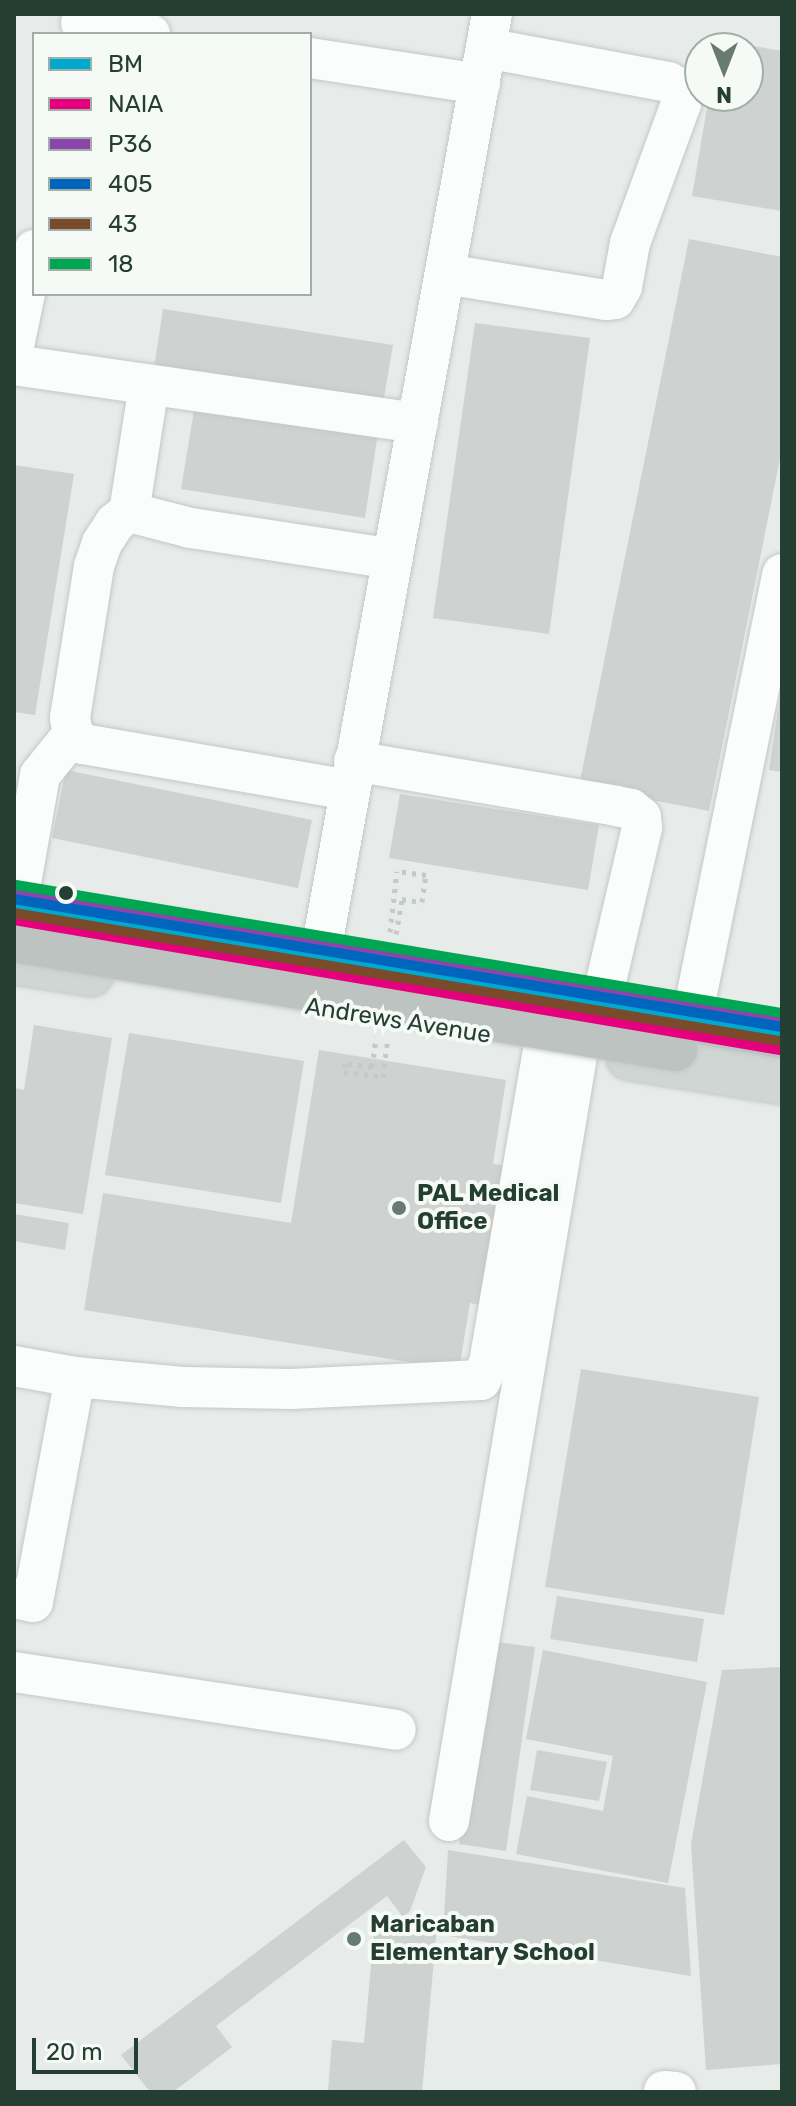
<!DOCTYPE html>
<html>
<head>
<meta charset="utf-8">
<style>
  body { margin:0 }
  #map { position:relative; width:796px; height:2106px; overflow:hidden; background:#e7ebe9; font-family:Rubik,sans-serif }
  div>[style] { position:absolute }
  .building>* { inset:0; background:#ced2d0 }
  .path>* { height:5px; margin-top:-2.5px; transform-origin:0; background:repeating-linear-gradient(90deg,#c2cbc6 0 4px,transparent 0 10px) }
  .roads { filter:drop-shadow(0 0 2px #c4c8c6) drop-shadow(0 0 2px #c4c8c6) }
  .minor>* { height:40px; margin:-20px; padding:0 20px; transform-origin:20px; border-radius:20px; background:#fbfcfc }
  .major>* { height:44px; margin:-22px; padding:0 22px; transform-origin:22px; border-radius:22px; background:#cfd6d3 }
  .path-bridge>* { height:5px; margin-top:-2.5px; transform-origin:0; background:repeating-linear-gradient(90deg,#c2cbc6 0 4px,transparent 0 10px) }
  .bridges { filter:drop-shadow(0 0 2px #c2cac6) drop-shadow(0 0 2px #c2cac6) }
  .highway-bridge>* { height:44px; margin:-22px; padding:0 22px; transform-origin:22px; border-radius:22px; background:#bcc3c0 }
  .bus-1>* { height:10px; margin:-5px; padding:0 5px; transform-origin:5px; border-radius:5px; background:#00a9ce }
  .bus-2>* { height:10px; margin:-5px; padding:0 5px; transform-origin:5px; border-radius:5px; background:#e5007d }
  .bus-3>* { height:10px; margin:-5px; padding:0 5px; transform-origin:5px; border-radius:5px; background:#8e44ad }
  .bus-4>* { height:10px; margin:-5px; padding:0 5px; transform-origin:5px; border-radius:5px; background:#0065bd }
  .bus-5>* { height:10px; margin:-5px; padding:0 5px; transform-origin:5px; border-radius:5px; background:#7a4b2a }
  .bus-6>* { height:10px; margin:-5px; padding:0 5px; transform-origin:5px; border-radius:5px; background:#00a651 }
  .dots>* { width:22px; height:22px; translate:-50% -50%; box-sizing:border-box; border:4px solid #f5faf7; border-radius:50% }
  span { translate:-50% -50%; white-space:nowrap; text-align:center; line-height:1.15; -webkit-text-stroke:8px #f5faf7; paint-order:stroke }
  .street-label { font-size:24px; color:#243f32 }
  .poi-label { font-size:24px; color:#243f32; font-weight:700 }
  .left { translate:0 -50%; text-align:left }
  .frame { position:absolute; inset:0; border:16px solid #243f32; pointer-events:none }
  .legend { position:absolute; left:32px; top:32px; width:280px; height:264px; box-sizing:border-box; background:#f5faf7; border:2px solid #a1afa8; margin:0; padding:10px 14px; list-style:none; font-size:24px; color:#243f32 }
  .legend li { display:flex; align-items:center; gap:16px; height:40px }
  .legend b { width:40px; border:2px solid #a1afa8 }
  .north { position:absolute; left:684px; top:32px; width:80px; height:80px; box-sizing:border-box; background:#f5faf7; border:2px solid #a1afa8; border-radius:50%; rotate:180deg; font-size:22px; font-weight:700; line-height:32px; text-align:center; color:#243f32 }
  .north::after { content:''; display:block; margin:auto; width:28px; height:36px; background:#687b72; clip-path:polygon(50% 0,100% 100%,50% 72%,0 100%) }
  .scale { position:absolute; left:32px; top:2038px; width:106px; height:36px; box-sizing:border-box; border:4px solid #243f32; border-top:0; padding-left:10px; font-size:24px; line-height:28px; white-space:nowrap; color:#243f32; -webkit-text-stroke:6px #f5faf7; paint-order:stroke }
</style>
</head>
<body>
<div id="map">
  <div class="building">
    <i style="clip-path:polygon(719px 40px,782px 51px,782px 211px,692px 196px,709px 96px,748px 96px,748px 48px,717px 48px)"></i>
    <i style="clip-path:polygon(689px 239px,782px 257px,782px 449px,709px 811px,579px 786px)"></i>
    <i style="clip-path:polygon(163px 309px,393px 345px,383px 403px,154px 368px)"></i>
    <i style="clip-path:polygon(475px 323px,590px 338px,549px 634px,433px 618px)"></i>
    <i style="clip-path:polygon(196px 398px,379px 426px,365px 518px,181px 489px)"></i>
    <i style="clip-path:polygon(14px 465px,74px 474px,35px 715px,14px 712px)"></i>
    <i style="clip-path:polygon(780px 697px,782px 698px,782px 772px,769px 770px)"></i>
    <i style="clip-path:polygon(66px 770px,312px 820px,298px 888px,52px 838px)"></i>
    <i style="clip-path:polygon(400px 794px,599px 825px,588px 890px,389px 858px)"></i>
    <i style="clip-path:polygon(34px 1025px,112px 1038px,83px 1214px,14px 1203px,14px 1088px,24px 1090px)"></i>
    <i style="clip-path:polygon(129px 1033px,304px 1061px,281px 1203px,105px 1175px)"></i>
    <i style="clip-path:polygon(319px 1050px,506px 1080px,493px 1164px,511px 1166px,488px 1306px,470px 1303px,459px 1370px,84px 1310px,103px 1193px,291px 1223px)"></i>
    <i style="clip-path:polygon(14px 1214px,69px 1223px,65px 1250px,14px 1241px)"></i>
    <i style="clip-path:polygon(581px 1369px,759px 1397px,724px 1615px,545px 1587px)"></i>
    <i style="clip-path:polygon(557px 1596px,704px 1619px,697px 1662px,550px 1639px)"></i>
    <i style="clip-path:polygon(488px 1641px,535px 1647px,506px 1851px,459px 1844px)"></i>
    <i style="clip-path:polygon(543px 1650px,707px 1682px,668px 1883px,516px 1854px,527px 1796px,603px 1811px,613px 1756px,526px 1739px)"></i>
    <i style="clip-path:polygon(782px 1667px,782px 2064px,706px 2070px,691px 1844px,722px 1670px)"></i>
    <i style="clip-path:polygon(537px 1750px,607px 1762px,599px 1801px,530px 1790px)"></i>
    <i style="clip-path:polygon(404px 1840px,426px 1867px,410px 1911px,403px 1917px,387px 1896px,216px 2026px,232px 2047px,173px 2092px,150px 2092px,121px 2055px)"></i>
    <i style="clip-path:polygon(448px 1850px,685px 1888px,691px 1976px,443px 1935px)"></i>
    <i style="clip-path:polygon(375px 1921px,437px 1926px,422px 2092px,328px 2092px,332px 2040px,364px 2043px)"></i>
  </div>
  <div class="path">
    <i style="left:396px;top:934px;width:36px;rotate:-80deg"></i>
    <i style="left:402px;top:899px;width:20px;rotate:9deg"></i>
    <i style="left:422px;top:902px;width:27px;rotate:-82deg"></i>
    <i style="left:426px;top:875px;width:29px;rotate:-172deg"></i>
    <i style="left:372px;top:1067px;width:27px;rotate:-172deg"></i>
    <i style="left:345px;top:1063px;width:9px;rotate:96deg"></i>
    <i style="left:344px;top:1072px;width:39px;rotate:7deg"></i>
    <i style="left:383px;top:1077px;width:38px;rotate:-83deg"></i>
  </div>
  <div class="roads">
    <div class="minor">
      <i style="left:81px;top:23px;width:70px;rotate:9.1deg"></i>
      <i style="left:310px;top:58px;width:172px;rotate:8.7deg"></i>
      <i style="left:445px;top:274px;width:163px;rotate:9.2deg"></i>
      <i style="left:606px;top:300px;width:9px;rotate:-6deg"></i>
      <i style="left:615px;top:299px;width:14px;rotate:-60deg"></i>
      <i style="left:622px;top:287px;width:45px;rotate:-79.7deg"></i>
      <i style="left:630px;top:243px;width:148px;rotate:-69.9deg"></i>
      <i style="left:681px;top:104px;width:14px;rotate:-86deg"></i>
      <i style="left:682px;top:90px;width:16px;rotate:-150deg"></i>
      <i style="left:668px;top:82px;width:185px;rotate:-169.4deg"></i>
      <i style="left:14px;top:346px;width:98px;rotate:-78.2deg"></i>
      <i style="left:14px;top:365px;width:408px;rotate:8.2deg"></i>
      <i style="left:149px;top:385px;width:129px;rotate:98.9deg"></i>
      <i style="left:129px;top:512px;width:18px;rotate:142deg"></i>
      <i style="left:115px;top:523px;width:24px;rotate:123deg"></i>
      <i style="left:102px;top:543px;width:24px;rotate:109deg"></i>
      <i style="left:94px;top:566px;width:154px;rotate:99deg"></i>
      <i style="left:70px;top:718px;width:16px;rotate:79deg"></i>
      <i style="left:73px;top:734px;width:14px;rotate:45deg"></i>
      <i style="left:83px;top:744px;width:270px;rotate:9.8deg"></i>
      <i style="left:129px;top:512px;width:64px;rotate:14.5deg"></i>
      <i style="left:191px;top:528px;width:204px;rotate:8.7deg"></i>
      <i style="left:354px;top:761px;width:266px;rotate:9.7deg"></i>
      <i style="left:616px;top:806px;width:15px;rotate:11deg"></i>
      <i style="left:631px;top:809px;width:13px;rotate:39deg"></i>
      <i style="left:641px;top:817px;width:11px;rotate:85deg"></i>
      <i style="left:642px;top:828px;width:175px;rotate:103.2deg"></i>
      <i style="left:18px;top:900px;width:127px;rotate:-80deg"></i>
      <i style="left:40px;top:775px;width:53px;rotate:-51.2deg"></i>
      <i style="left:321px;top:951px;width:952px;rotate:-79.66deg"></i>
      <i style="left:693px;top:1013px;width:448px;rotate:-78.5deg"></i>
      <i style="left:14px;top:1366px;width:62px;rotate:10.2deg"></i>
      <i style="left:75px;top:1377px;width:108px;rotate:5.3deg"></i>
      <i style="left:183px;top:1387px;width:108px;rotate:1.1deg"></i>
      <i style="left:291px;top:1389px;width:190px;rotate:-2.7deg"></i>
      <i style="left:481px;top:1380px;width:19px;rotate:-65deg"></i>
      <i style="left:489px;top:1363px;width:324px;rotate:-80.2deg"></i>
      <i style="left:14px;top:1598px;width:19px;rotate:12deg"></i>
      <i style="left:33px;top:1602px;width:229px;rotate:-79.4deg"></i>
      <i style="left:14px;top:1672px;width:386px;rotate:8.6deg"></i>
      <i style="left:449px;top:1821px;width:782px;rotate:-80.5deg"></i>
      <i style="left:664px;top:2091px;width:12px;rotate:5deg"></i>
    </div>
    <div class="major">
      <i style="left:14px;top:962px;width:78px;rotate:8.9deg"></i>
      <i style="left:629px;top:1058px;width:155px;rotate:8.9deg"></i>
    </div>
  </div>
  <div class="path-bridge">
    <i style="left:390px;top:932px;width:61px;rotate:-83.5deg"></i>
    <i style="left:372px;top:1067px;width:30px;rotate:-82deg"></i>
  </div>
  <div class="bridges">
    <div class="highway-bridge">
      <i style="left:14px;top:906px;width:779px;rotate:9.61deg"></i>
      <i style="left:14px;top:940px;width:670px;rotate:9.36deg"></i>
    </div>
  </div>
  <div class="bus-1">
    <i style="left:14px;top:906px;width:779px;rotate:9.61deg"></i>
  </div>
  <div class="bus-2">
    <i style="left:14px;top:920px;width:777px;rotate:9.63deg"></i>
  </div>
  <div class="bus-3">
    <i style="left:16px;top:892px;width:777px;rotate:9.63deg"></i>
  </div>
  <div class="bus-4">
    <i style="left:14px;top:899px;width:779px;rotate:9.46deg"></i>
  </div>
  <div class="bus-5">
    <i style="left:14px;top:913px;width:777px;rotate:9.49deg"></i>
  </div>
  <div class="bus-6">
    <i style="left:16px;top:885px;width:777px;rotate:9.49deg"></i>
  </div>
  <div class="dots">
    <i style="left:66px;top:893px;background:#243f32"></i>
    <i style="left:399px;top:1208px;background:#687b72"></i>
    <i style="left:354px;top:1939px;background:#687b72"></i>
  </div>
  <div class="street-label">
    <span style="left:398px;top:1021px;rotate:9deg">Andrews Avenue</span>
  </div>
  <div class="poi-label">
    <span class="left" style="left:417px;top:1208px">PAL Medical<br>Office</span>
    <span class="left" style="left:370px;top:1939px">Maricaban<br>Elementary School</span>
  </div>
  <div class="frame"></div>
  <ul class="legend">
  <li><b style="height:10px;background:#00a9ce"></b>BM</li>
  <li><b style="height:10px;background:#e5007d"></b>NAIA</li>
  <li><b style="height:10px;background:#8e44ad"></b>P36</li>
  <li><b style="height:10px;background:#0065bd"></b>405</li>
  <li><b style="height:10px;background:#7a4b2a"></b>43</li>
  <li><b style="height:10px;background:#00a651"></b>18</li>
  </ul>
  <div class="north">N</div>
  <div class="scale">20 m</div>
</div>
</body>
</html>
